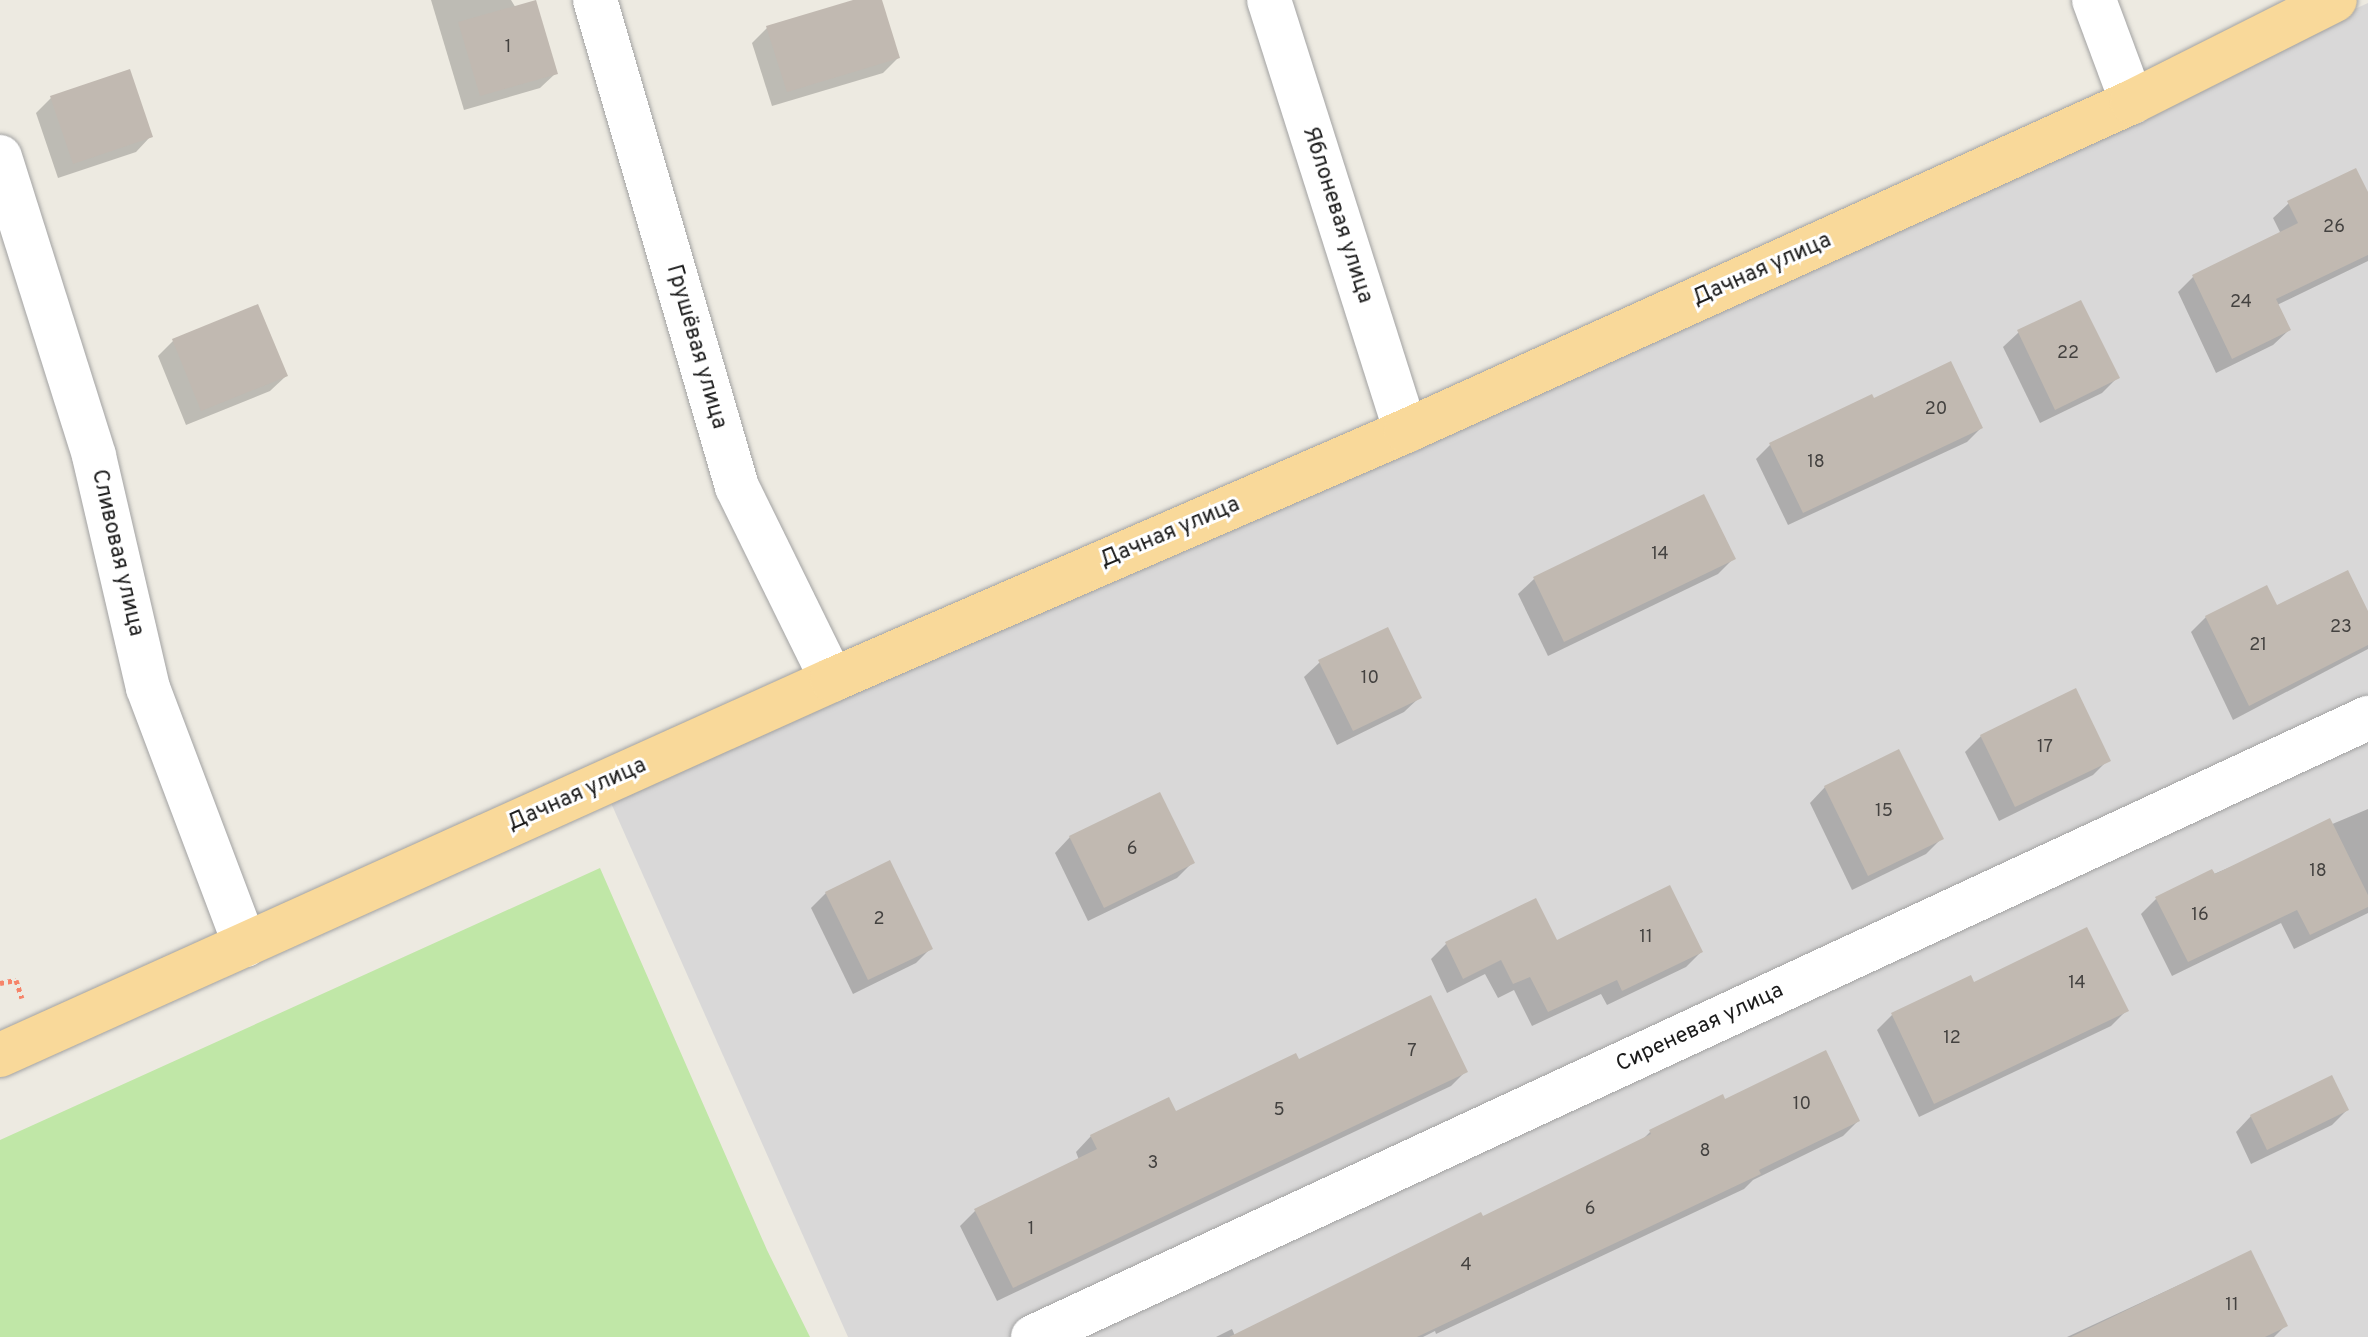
<!DOCTYPE html>
<html>
<head>
<meta charset="utf-8">
<style>
  body { margin:0 }
  #map { position:relative; width:2368px; height:1337px; overflow:hidden; background:#edeae1; font-family:Overpass,sans-serif }
  div>[style] { position:absolute }
  .residential>* { inset:0; background:#d9d8d8 }
  .grass>* { inset:0; background:#c0e7a7 }
  .shadow>* { inset:0; background:#0003 }
  .building>* { inset:0; background:#c1b9b1 }
  .path>* { height:5px; margin-top:-2.5px; transform-origin:0; background:repeating-linear-gradient(90deg,#f68469 0 4px,transparent 0 8px) }
  .roads { filter:drop-shadow(0 0 2px #a2a2a2) drop-shadow(0 0 2px #a2a2a2) }
  .minor>* { height:44px; margin:-22px; padding:0 22px; transform-origin:22px; border-radius:22px; background:#fff }
  .major>* { height:44px; margin:-22px; padding:0 22px; transform-origin:22px; border-radius:22px; background:#f9d99a }
  span { translate:-50% -50%; white-space:nowrap; text-align:center; line-height:1.15; -webkit-text-stroke:6px #fff; paint-order:stroke }
  .number-label { font-size:18px; color:#444240 }
  .number-label span { -webkit-text-stroke-width:0 }
  .street-label { font-size:22px; color:#1b1b1b }
</style>
</head>
<body>
<div id="map">
  <div class="residential">
    <i style="clip-path:polygon(2368px 3px,2368px 1337px,848px 1337px,611px 803px)"></i>
  </div>
  <div class="grass">
    <i style="clip-path:polygon(600px 868px,767px 1250px,810px 1337px,0 1337px,0 1140px)"></i>
  </div>
  <div class="shadow">
    <i style="clip-path:polygon(431px 0,511px 0,556px 73px,540px 88px,464px 110px)"></i>
    <i style="clip-path:polygon(860px 0,880px 0,898px 58px,883px 73px,772px 106px,752px 43px,767px 28px)"></i>
    <i style="clip-path:polygon(51px 98px,151px 136px,136px 152px,58px 178px,36px 113px)"></i>
    <i style="clip-path:polygon(2368px 197px,2368px 261px,2277px 305px,2289px 330px,2273px 345px,2216px 373px,2178px 292px,2193px 277px,2281px 234px,2273px 218px,2289px 203px)"></i>
    <i style="clip-path:polygon(2019px 332px,2117px 378px,2102px 393px,2040px 423px,2003px 347px)"></i>
    <i style="clip-path:polygon(173px 341px,286px 376px,270px 391px,186px 425px,158px 356px)"></i>
    <i style="clip-path:polygon(1873px 401px,1981px 428px,1967px 442px,1788px 525px,1756px 459px,1770px 445px)"></i>
    <i style="clip-path:polygon(1703px 496px,1734px 558px,1718px 574px,1548px 656px,1518px 594px,1534px 579px)"></i>
    <i style="clip-path:polygon(2276px 608px,2368px 616px,2368px 649px,2233px 720px,2191px 632px,2206px 617px)"></i>
    <i style="clip-path:polygon(1320px 662px,1420px 697px,1404px 712px,1337px 745px,1304px 677px)"></i>
    <i style="clip-path:polygon(2075px 691px,2108px 760px,2093px 775px,1999px 821px,1965px 752px,1981px 736px)"></i>
    <i style="clip-path:polygon(1825px 787px,1941px 839px,1926px 854px,1852px 890px,1810px 803px)"></i>
    <i style="clip-path:polygon(2368px 809px,2368px 913px,2294px 949px,2281px 923px,2172px 976px,2141px 914px,2157px 898px)"></i>
    <i style="clip-path:polygon(1070px 837px,1192px 863px,1177px 878px,1088px 921px,1055px 853px)"></i>
    <i style="clip-path:polygon(826px 893px,931px 948px,916px 963px,853px 994px,811px 908px)"></i>
    <i style="clip-path:polygon(1536px 901px,1556px 942px,1701px 952px,1686px 967px,1607px 1005px,1601px 994px,1532px 1026px,1514px 990px,1498px 998px,1485px 974px,1447px 993px,1431px 959px,1446px 944px)"></i>
    <i style="clip-path:polygon(1973px 984px,2126px 1011px,2111px 1026px,1919px 1117px,1877px 1030px,1892px 1015px)"></i>
    <i style="clip-path:polygon(1298px 1062px,1466px 1071px,1451px 1086px,997px 1301px,960px 1226px,975px 1211px,1079px 1160px,1076px 1152px,1091px 1136px,1175px 1114px)"></i>
    <i style="clip-path:polygon(1724px 1101px,1858px 1121px,1843px 1136px,1753px 1180px,1744px 1189px,1436px 1334px,1435px 1331px,1423px 1337px,1216px 1337px,1232px 1329px,1235px 1336px,1640px 1142px,1651px 1131px)"></i>
    <i style="clip-path:polygon(2347px 1110px,2332px 1125px,2251px 1164px,2236px 1132px,2251px 1116px)"></i>
    <i style="clip-path:polygon(2250px 1252px,2286px 1325px,2274px 1337px,2067px 1337px)"></i>
  </div>
  <div class="building">
    <i style="clip-path:polygon(536px 0,558px 74px,480px 96px,458px 22px)"></i>
    <i style="clip-path:polygon(853px 0,882px 0,900px 58px,787px 92px,766px 26px)"></i>
    <i style="clip-path:polygon(130px 69px,153px 137px,73px 164px,50px 96px)"></i>
    <i style="clip-path:polygon(2356px 168px,2368px 192px,2368px 255px,2276px 299px,2291px 330px,2232px 359px,2192px 275px,2298px 223px,2287px 201px)"></i>
    <i style="clip-path:polygon(2081px 300px,2120px 378px,2055px 410px,2017px 330px)"></i>
    <i style="clip-path:polygon(258px 304px,288px 376px,201px 411px,172px 339px)"></i>
    <i style="clip-path:polygon(1951px 361px,1983px 428px,1803px 513px,1769px 443px,1872px 394px,1874px 398px)"></i>
    <i style="clip-path:polygon(1704px 494px,1736px 559px,1564px 642px,1533px 577px)"></i>
    <i style="clip-path:polygon(2348px 570px,2368px 611px,2368px 645px,2249px 706px,2205px 616px,2267px 585px,2277px 605px)"></i>
    <i style="clip-path:polygon(1388px 627px,1422px 698px,1353px 731px,1318px 660px)"></i>
    <i style="clip-path:polygon(2076px 688px,2111px 761px,2015px 807px,1980px 735px)"></i>
    <i style="clip-path:polygon(1899px 749px,1944px 839px,1868px 876px,1824px 786px)"></i>
    <i style="clip-path:polygon(1160px 792px,1195px 863px,1104px 908px,1069px 836px)"></i>
    <i style="clip-path:polygon(2330px 818px,2368px 895px,2368px 907px,2310px 935px,2297px 910px,2188px 962px,2155px 897px,2212px 869px,2215px 874px)"></i>
    <i style="clip-path:polygon(890px 860px,933px 949px,868px 980px,825px 892px)"></i>
    <i style="clip-path:polygon(1670px 885px,1703px 952px,1622px 991px,1617px 980px,1548px 1012px,1530px 977px,1513px 984px,1501px 960px,1463px 979px,1445px 942px,1536px 898px,1557px 940px)"></i>
    <i style="clip-path:polygon(2087px 927px,2129px 1011px,1934px 1104px,1891px 1013px,1971px 975px,1974px 982px)"></i>
    <i style="clip-path:polygon(1431px 995px,1468px 1072px,1013px 1288px,974px 1209px,1097px 1149px,1090px 1135px,1169px 1097px,1176px 1111px,1296px 1053px,1299px 1059px)"></i>
    <i style="clip-path:polygon(1826px 1050px,1860px 1121px,1759px 1170px,1761px 1174px,1417px 1337px,1229px 1337px,1481px 1212px,1483px 1216px,1651px 1134px,1649px 1130px,1723px 1094px,1725px 1099px)"></i>
    <i style="clip-path:polygon(2332px 1075px,2349px 1110px,2267px 1150px,2250px 1115px)"></i>
    <i style="clip-path:polygon(2251px 1250px,2288px 1326px,2265px 1337px,2071px 1337px)"></i>
  </div>
  <div class="path">
    <i style="left:0;top:983px;width:16px;rotate:-11deg"></i>
    <i style="left:16px;top:980px;width:19px;rotate:72deg"></i>
  </div>
  <div class="roads">
    <div class="minor">
      <i style="left:595px;top:0;width:507px;rotate:73.74deg"></i>
      <i style="left:737px;top:487px;width:215px;rotate:63.8deg"></i>
      <i style="left:1269px;top:0;width:452px;rotate:72.4deg"></i>
      <i style="left:2094px;top:0;width:109px;rotate:69.6deg"></i>
      <i style="left:0;top:157px;width:313px;rotate:72.5deg"></i>
      <i style="left:94px;top:456px;width:238px;rotate:76.9deg"></i>
      <i style="left:148px;top:688px;width:275px;rotate:69.3deg"></i>
      <i style="left:1033px;top:1337px;width:1472px;rotate:-24.88deg"></i>
    </div>
    <div class="major">
      <i style="left:0;top:1055px;width:913px;rotate:-24.26deg"></i>
      <i style="left:832px;top:680px;width:626px;rotate:-23.45deg"></i>
      <i style="left:1406px;top:431px;width:797px;rotate:-24.38deg"></i>
      <i style="left:2132px;top:102px;width:227px;rotate:-26.7deg"></i>
    </div>
  </div>
  <div class="number-label">
    <span style="left:508px;top:48px">1</span>
    <span style="left:2334px;top:228px">26</span>
    <span style="left:2241px;top:303px">24</span>
    <span style="left:2068px;top:354px">22</span>
    <span style="left:1936px;top:410px">20</span>
    <span style="left:1816px;top:463px">18</span>
    <span style="left:1660px;top:555px">14</span>
    <span style="left:2341px;top:628px">23</span>
    <span style="left:2258px;top:646px">21</span>
    <span style="left:1370px;top:679px">10</span>
    <span style="left:2045px;top:748px">17</span>
    <span style="left:1884px;top:812px">15</span>
    <span style="left:1132px;top:850px">6</span>
    <span style="left:2318px;top:872px">18</span>
    <span style="left:2200px;top:916px">16</span>
    <span style="left:879px;top:920px">2</span>
    <span style="left:1646px;top:938px">11</span>
    <span style="left:2077px;top:984px">14</span>
    <span style="left:1952px;top:1039px">12</span>
    <span style="left:1412px;top:1052px">7</span>
    <span style="left:1802px;top:1105px">10</span>
    <span style="left:1279px;top:1111px">5</span>
    <span style="left:1705px;top:1152px">8</span>
    <span style="left:1153px;top:1164px">3</span>
    <span style="left:1590px;top:1210px">6</span>
    <span style="left:1031px;top:1230px">1</span>
    <span style="left:1466px;top:1266px">4</span>
    <span style="left:2232px;top:1306px">11</span>
  </div>
  <div class="street-label">
    <span style="left:1337px;top:215px;rotate:72deg">Яблоневая улица</span>
    <span style="left:1762px;top:270px;rotate:-24deg">Дачная улица</span>
    <span style="left:696px;top:347px;rotate:74deg">Грушёвая улица</span>
    <span style="left:1170px;top:533px;rotate:-23deg">Дачная улица</span>
    <span style="left:117px;top:553px;rotate:77deg">Сливовая улица</span>
    <span style="left:577px;top:795px;rotate:-24deg">Дачная улица</span>
    <span style="left:1700px;top:1028px;rotate:-25deg">Сиреневая улица</span>
  </div>
</div>
</body>
</html>
